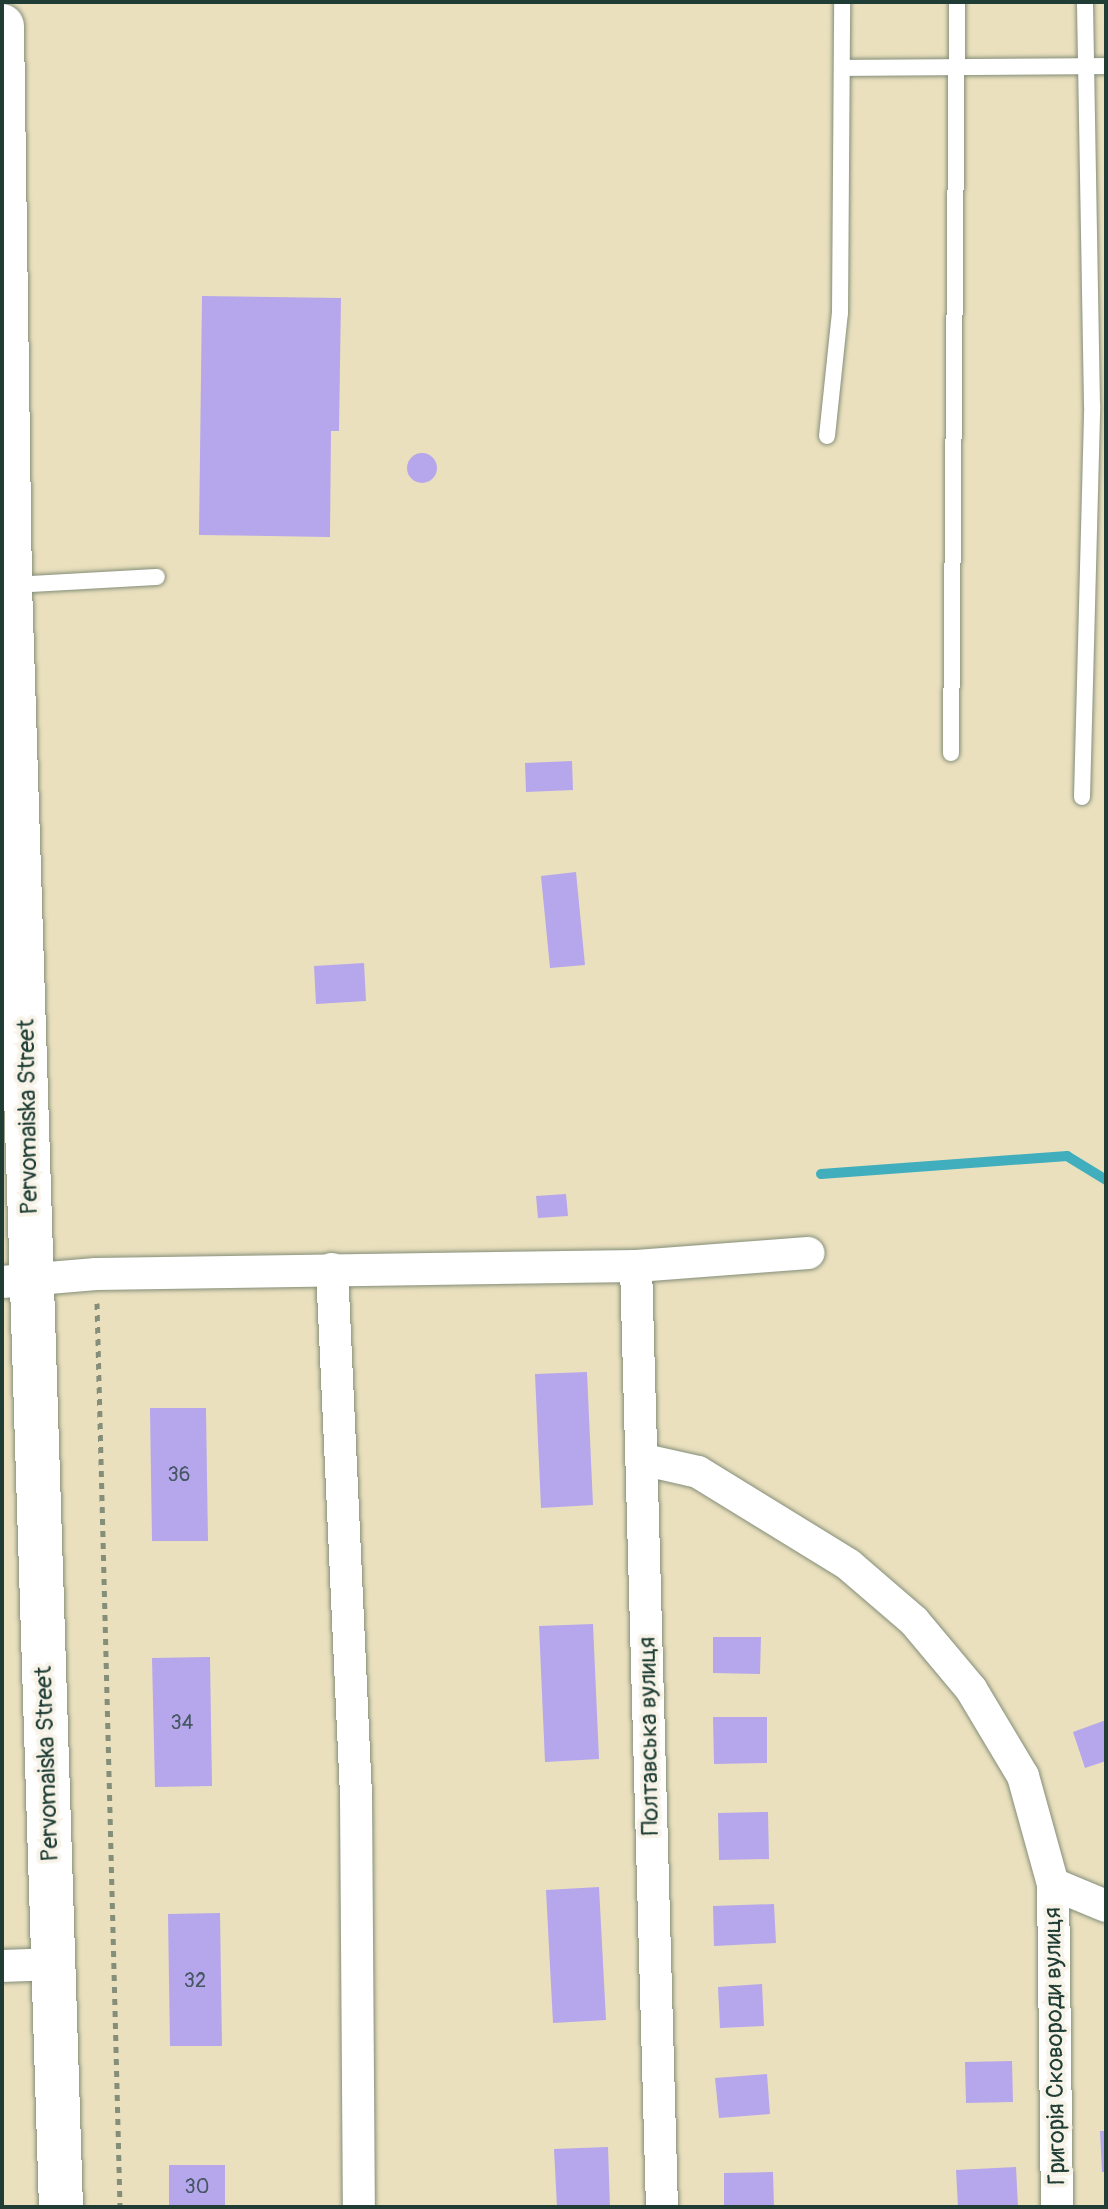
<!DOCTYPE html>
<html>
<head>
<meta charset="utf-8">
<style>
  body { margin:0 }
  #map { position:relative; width:1108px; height:2209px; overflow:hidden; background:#eae0be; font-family:Pangolin,sans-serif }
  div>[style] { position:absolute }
  .stream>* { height:10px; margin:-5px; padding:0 5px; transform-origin:5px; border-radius:5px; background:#41aebe }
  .building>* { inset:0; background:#b6a6ec }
  .round { border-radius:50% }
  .path>* { height:5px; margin-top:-2.5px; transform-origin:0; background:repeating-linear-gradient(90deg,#848e79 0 6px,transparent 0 12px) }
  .roads { filter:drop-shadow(0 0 2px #848e79) drop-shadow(0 0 2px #848e79) }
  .service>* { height:16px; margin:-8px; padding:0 8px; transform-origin:8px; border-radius:8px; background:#fff }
  .minor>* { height:32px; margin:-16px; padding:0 16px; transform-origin:16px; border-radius:16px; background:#fff }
  .secondary>* { height:44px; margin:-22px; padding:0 22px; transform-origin:22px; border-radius:22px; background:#fff }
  span { translate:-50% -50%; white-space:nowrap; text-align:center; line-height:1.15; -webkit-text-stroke:8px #f7f3e8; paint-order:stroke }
  .number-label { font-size:20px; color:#455762 }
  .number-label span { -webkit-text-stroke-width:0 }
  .street-label { font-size:24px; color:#1f3d34 }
  .frame { position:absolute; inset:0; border:4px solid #1f3d34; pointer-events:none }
</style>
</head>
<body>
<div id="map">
  <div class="stream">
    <i style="left:821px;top:1174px;width:247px;rotate:-4.2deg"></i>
    <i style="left:1067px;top:1156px;width:46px;rotate:31.6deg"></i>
  </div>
  <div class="building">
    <i style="clip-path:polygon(202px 296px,341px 298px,339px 431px,331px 431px,330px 537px,199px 535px)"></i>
    <i class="round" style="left:407px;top:453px;width:30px;height:30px"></i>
    <i style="clip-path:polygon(572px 761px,573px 790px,526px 792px,525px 763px)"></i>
    <i style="clip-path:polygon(576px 872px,585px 965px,550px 968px,541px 876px)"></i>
    <i style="clip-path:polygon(364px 963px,366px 1001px,316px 1004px,314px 966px)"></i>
    <i style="clip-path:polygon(566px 1194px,568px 1216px,538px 1218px,536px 1196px)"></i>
    <i style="clip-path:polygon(587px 1372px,593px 1505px,541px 1508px,535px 1374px)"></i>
    <i style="clip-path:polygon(150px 1408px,206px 1408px,208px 1541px,152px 1541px)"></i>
    <i style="clip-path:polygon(593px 1624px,599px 1759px,545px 1762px,539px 1626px)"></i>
    <i style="clip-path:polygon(713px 1637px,761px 1637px,760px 1674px,713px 1673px)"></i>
    <i style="clip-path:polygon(210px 1657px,212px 1786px,155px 1787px,152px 1658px)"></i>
    <i style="clip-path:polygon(713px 1717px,767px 1717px,767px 1763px,714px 1764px)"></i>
    <i style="clip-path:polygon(1106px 1720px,1106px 1761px,1085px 1768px,1073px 1732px)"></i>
    <i style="clip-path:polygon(768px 1812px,769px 1859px,719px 1860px,718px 1813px)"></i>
    <i style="clip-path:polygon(599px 1887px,606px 2020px,553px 2023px,546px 1890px)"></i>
    <i style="clip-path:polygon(774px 1904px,776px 1943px,714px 1946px,713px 1906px)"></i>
    <i style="clip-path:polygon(220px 1913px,222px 2046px,170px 2046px,168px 1914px)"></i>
    <i style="clip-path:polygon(762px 1984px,764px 2026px,720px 2028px,718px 1987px)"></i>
    <i style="clip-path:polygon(1012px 2061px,1013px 2102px,966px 2103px,965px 2062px)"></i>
    <i style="clip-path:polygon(767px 2074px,770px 2114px,719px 2118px,715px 2078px)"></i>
    <i style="clip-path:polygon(1100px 2131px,1106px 2131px,1106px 2172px,1102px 2172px)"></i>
    <i style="clip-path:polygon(608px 2147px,610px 2207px,557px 2207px,554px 2149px)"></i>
    <i style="clip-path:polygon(169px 2165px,225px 2165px,225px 2207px,169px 2207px)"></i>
    <i style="clip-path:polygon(1016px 2167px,1018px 2207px,958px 2207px,956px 2170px)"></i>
    <i style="clip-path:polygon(773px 2172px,774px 2207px,724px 2207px,724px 2173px)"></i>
  </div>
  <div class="path">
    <i style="left:97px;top:1303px;width:904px;rotate:88.54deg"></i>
  </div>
  <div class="roads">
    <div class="service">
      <i style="left:842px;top:68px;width:264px;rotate:-0.4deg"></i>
      <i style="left:827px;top:436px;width:124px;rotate:-84deg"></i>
      <i style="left:840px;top:313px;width:311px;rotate:-89.6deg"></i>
      <i style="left:12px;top:585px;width:145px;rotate:-3.2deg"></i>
      <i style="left:951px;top:753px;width:751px;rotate:-89.54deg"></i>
      <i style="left:1082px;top:797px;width:392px;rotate:-88.5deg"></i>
      <i style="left:1092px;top:405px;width:403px;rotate:-91deg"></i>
    </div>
    <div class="minor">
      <i style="left:636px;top:1266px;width:941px;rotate:88.42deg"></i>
      <i style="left:332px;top:1269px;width:528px;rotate:87.39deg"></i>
      <i style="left:356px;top:1796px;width:411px;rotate:89.6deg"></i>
      <i style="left:2px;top:1282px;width:94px;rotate:-4.9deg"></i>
      <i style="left:96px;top:1274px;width:540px;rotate:-0.85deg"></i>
      <i style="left:636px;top:1266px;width:173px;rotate:-4.3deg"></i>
      <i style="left:645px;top:1460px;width:54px;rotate:12.8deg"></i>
      <i style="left:698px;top:1472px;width:177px;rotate:31.6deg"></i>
      <i style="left:849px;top:1565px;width:86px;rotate:40.7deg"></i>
      <i style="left:914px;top:1621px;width:89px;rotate:50deg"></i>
      <i style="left:971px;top:1689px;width:101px;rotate:59.1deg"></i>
      <i style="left:1023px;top:1776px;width:112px;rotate:74.5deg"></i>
      <i style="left:1053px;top:1884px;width:57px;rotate:22.5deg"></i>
      <i style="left:1053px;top:1884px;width:323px;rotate:89.3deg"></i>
      <i style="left:2px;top:1966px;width:52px;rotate:-2.2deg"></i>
    </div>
    <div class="secondary">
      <i style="left:2px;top:26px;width:559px;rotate:89.18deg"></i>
      <i style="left:10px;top:585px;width:1623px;rotate:88.2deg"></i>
    </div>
  </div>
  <div class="number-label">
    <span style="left:179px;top:1474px">36</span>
    <span style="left:182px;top:1722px">34</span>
    <span style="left:195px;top:1980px">32</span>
    <span style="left:197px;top:2186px">30</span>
  </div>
  <div class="street-label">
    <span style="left:28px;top:1117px;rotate:-91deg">Pervomaiska Street</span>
    <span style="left:649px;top:1736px;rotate:-91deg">Полтавська вулиця</span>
    <span style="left:47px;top:1764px;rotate:-92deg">Pervomaiska Street</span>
    <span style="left:1055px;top:2046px;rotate:-91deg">Григорія Сковороди вулиця</span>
  </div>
  <div class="frame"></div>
</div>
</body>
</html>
